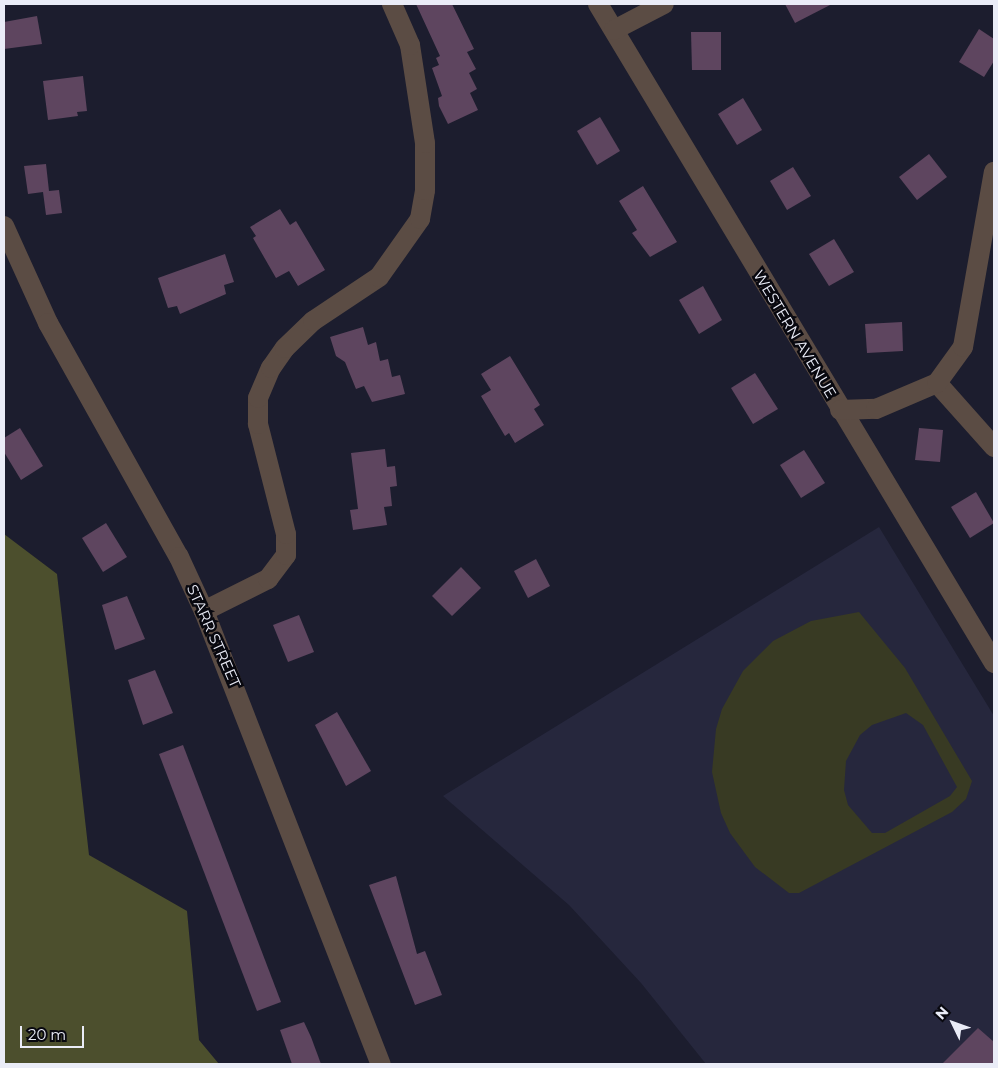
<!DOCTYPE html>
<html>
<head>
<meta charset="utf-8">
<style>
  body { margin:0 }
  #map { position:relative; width:998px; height:1068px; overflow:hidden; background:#1c1d2e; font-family:Montserrat,sans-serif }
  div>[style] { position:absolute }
  .built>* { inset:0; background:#26273d }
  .green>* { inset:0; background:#383a23 }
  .forest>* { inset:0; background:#4c4f2d }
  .building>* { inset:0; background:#5e455f }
  .street>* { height:20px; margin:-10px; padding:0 10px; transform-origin:10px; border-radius:10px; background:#5b4c44 }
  span { translate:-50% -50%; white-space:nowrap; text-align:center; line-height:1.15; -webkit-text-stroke:5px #08080f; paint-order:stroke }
  .street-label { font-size:15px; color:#eaecf7 }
  .frame { position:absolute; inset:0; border:5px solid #eaecf7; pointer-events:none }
  .north { position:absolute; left:928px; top:998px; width:50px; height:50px; -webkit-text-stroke:4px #08080f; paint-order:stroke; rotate:312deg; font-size:14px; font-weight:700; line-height:20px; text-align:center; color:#eaecf7 }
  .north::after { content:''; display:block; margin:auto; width:18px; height:22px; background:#eaecf7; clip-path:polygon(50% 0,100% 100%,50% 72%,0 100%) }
  .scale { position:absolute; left:20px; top:1026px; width:64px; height:22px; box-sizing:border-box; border:2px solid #eaecf7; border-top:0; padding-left:6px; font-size:15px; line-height:18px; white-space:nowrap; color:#eaecf7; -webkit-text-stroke:4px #08080f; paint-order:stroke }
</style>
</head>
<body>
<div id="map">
  <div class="built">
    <i style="clip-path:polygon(879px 527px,994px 716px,994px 1064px,706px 1064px,641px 983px,569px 905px,443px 796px)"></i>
  </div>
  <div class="green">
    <i style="clip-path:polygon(evenodd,859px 612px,905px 668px,972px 781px,966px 799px,952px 812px,799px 893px,789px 893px,755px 867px,730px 833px,721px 813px,712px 772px,716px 729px,722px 709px,743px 671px,773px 641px,811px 621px,859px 612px,906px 713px,923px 725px,957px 787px,950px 796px,885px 833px,872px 833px,848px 805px,844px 790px,846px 761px,860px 735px,872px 725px,906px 713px)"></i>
  </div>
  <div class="forest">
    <i style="clip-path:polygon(4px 534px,57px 574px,89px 855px,187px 911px,199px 1040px,219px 1064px,4px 1064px)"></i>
  </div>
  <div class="building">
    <i style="clip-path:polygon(416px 4px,452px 4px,474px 49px,467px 52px,476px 69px,469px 73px,477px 89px,470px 93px,478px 110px,448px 124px,439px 106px,438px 98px,442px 96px,432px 68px,439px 65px,436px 58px,440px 56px)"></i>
    <i style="clip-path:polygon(785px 4px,832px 4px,795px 23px)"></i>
    <i style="clip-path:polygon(37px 16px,42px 44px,4px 49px,4px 22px)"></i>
    <i style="clip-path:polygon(979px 29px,994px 39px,994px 61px,984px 77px,959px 62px)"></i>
    <i style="clip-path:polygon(691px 32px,721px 32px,721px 70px,692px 70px)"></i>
    <i style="clip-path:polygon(83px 76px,87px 111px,77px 112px,78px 116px,48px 120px,43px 81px)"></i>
    <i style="clip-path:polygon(743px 98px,762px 130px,737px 145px,718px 114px)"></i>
    <i style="clip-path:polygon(600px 117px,620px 151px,597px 165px,577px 131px)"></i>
    <i style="clip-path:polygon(929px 154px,947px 177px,917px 200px,899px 177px)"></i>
    <i style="clip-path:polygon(46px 164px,49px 191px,59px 190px,62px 213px,46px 215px,43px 192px,28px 194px,24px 166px)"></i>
    <i style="clip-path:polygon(793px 167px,811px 196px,787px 210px,770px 181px)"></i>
    <i style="clip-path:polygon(643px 186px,677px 242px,650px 257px,632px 233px,637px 230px,619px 201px)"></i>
    <i style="clip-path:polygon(280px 209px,290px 225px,296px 221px,325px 270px,298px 286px,289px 271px,276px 278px,253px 238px,256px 236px,250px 227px)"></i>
    <i style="clip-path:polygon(834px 239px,854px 272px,829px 286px,809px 254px)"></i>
    <i style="clip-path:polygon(225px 254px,234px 282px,224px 285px,226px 294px,180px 314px,177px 306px,168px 308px,158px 278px)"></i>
    <i style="clip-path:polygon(703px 286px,722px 320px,699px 334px,679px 300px)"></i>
    <i style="clip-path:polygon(902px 322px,903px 351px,867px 353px,865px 324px)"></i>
    <i style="clip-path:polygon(363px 327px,368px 345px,376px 342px,380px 361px,388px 359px,392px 377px,400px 375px,405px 394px,372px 402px,364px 386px,356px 389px,345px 362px,336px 356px,330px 337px)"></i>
    <i style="clip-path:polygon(510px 356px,540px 405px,534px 409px,544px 425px,515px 443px,509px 433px,505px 436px,481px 396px,491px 390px,481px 374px)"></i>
    <i style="clip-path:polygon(755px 373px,778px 409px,753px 424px,731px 388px)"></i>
    <i style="clip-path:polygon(20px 428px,43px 466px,21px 480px,4px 452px,4px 438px)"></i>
    <i style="clip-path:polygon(919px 428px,943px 430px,940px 462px,915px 460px)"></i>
    <i style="clip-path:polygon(385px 449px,387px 467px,395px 466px,397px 486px,390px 487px,392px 506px,384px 507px,387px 525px,353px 530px,350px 510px,358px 509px,351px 453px)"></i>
    <i style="clip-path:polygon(804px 450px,825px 483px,801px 498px,780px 465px)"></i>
    <i style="clip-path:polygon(976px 492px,994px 523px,970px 538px,951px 507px)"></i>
    <i style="clip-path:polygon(106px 523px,127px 557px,103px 572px,82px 538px)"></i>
    <i style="clip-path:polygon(536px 559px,550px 586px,528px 598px,514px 571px)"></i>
    <i style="clip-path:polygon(461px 567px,481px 588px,452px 616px,432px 596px)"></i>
    <i style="clip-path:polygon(127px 596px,145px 639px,115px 650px,102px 605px)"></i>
    <i style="clip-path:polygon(299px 615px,314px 652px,288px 662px,273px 625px)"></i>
    <i style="clip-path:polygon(155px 670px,173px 713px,143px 725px,128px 680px)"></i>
    <i style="clip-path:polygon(337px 712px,371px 771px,346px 786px,315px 725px)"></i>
    <i style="clip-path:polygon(183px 745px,281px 1002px,257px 1011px,159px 754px)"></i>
    <i style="clip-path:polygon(396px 876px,417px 954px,425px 951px,442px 995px,415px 1005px,369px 885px)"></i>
    <i style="clip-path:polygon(304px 1022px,311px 1037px,321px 1064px,292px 1064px,280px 1030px)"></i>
    <i style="clip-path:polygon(978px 1028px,994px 1042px,994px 1064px,942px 1064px)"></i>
  </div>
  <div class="street">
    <i style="left:598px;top:4px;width:769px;rotate:59deg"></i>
    <i style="left:614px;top:30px;width:56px;rotate:-27.5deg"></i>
    <i style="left:4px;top:226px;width:107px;rotate:65.6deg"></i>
    <i style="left:48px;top:323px;width:268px;rotate:60.8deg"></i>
    <i style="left:179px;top:557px;width:60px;rotate:65.2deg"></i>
    <i style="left:204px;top:611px;width:486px;rotate:68.7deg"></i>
    <i style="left:937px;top:383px;width:86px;rotate:48.3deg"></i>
    <i style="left:840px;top:410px;width:36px;rotate:-2deg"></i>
    <i style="left:876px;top:409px;width:66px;rotate:-23.1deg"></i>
    <i style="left:937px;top:383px;width:44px;rotate:-54.2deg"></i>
    <i style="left:963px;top:347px;width:178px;rotate:-80deg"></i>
    <i style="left:204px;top:611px;width:72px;rotate:-26.6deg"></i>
    <i style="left:268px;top:579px;width:30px;rotate:-53deg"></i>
    <i style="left:286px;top:555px;width:21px;rotate:-90deg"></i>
    <i style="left:286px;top:534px;width:114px;rotate:-104.3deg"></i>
    <i style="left:258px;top:424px;width:26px;rotate:-90deg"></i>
    <i style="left:258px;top:398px;width:33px;rotate:-67deg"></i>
    <i style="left:271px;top:368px;width:24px;rotate:-55deg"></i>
    <i style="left:285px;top:348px;width:39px;rotate:-44deg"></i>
    <i style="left:313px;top:321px;width:79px;rotate:-33.7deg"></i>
    <i style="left:379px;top:277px;width:71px;rotate:-54.7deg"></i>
    <i style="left:420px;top:219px;width:29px;rotate:-80deg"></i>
    <i style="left:425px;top:190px;width:47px;rotate:-90deg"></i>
    <i style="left:425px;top:143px;width:99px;rotate:-98.7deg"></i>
    <i style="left:410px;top:45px;width:45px;rotate:-113.7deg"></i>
  </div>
  <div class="street-label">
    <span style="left:795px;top:334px;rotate:59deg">WESTERN AVENUE</span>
    <span style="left:214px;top:636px;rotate:66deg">STARR STREET</span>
  </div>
  <div class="frame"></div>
  <div class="north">N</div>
  <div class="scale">20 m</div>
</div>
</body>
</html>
